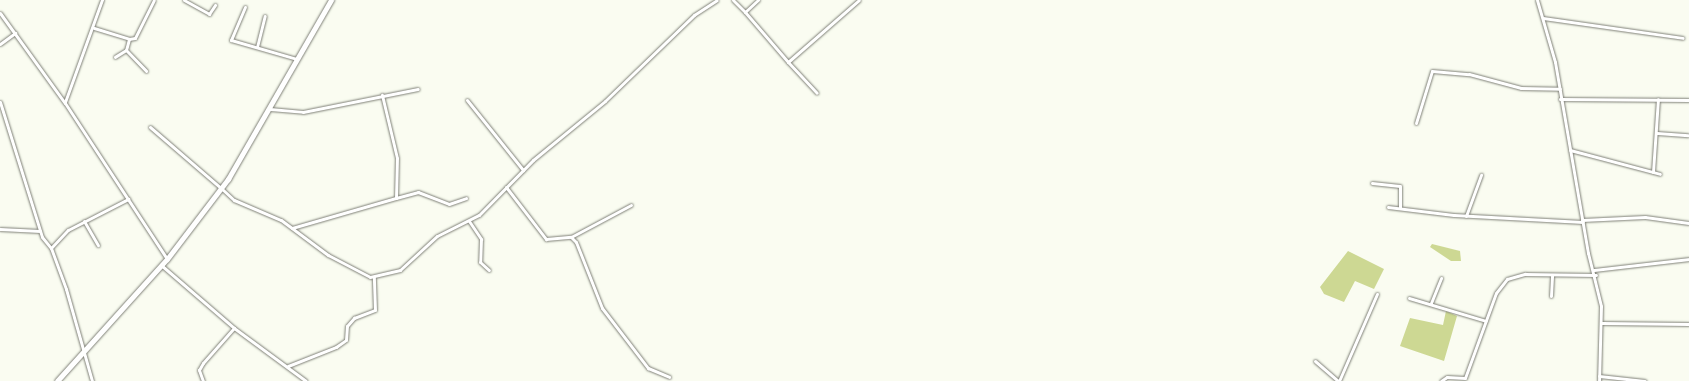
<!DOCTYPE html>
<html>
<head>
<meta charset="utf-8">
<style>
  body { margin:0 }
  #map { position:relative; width:1689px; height:381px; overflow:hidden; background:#fafcf1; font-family:"Space Grotesk",sans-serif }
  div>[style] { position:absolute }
  .green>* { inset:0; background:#cdd893 }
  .roads { filter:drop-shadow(0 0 1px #7f8077) drop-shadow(0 0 1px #7f8077) }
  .street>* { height:3px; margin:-1.5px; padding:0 1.5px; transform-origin:1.5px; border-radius:1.5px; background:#fff }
  .secondary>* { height:5px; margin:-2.5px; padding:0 2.5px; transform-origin:2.5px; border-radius:2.5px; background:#fff }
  span { translate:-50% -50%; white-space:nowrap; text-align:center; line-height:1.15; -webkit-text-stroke:5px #fff; paint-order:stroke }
</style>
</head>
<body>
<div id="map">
  <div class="green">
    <i style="clip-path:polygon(1432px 244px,1460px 251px,1461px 261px,1451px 261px,1430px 247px)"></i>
    <i style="clip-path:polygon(1348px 251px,1384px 269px,1374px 289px,1355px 281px,1344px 302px,1324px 294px,1320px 287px)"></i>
    <i style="clip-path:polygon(1446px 311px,1457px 316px,1444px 361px,1400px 346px,1410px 318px,1443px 325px)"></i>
  </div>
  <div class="roads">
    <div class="street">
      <i style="left:184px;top:0;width:29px;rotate:29deg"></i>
      <i style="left:209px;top:14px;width:11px;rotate:-56deg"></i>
      <i style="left:733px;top:0;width:17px;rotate:45deg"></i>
      <i style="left:745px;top:12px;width:18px;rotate:-43deg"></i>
      <i style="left:1537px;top:0;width:65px;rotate:73.8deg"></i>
      <i style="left:1555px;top:62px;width:194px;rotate:80.2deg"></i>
      <i style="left:1588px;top:253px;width:55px;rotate:76.2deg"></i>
      <i style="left:1601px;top:306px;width:75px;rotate:91.5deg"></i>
      <i style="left:245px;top:7px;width:36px;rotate:113deg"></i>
      <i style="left:231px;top:40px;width:69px;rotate:16.1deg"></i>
      <i style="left:745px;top:12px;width:66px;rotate:49.3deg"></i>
      <i style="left:788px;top:62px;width:94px;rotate:-41.1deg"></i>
      <i style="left:0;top:13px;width:111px;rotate:54.2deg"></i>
      <i style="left:65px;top:103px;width:186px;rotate:56.8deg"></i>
      <i style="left:1543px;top:18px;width:141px;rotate:8.1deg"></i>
      <i style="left:94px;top:28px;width:37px;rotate:17deg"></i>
      <i style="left:129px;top:39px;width:11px;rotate:105deg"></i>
      <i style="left:126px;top:50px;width:13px;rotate:148deg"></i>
      <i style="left:129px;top:39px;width:6px;rotate:-9deg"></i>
      <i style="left:135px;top:38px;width:42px;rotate:-63.4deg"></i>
      <i style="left:0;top:44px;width:19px;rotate:-36deg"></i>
      <i style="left:257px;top:47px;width:32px;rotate:-76deg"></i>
      <i style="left:126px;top:50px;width:29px;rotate:46deg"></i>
      <i style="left:788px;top:62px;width:42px;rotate:46.9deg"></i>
      <i style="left:1560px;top:99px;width:129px;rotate:0.4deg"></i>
      <i style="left:467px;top:100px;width:90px;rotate:51.3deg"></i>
      <i style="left:0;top:102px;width:141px;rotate:72.7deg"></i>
      <i style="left:42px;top:237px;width:14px;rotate:51deg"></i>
      <i style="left:51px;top:248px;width:44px;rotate:69.9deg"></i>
      <i style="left:66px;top:289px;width:96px;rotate:74.2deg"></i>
      <i style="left:65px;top:102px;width:109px;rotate:-70.1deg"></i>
      <i style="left:270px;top:109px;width:33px;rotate:5deg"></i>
      <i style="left:303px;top:112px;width:117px;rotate:-11.3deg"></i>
      <i style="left:1416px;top:123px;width:54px;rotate:-72.9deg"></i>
      <i style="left:1432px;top:71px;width:37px;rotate:5deg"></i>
      <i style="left:1469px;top:74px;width:54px;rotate:15.1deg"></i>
      <i style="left:1521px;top:88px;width:39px;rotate:1deg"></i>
      <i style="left:150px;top:127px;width:94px;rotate:40.7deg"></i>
      <i style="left:1657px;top:133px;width:31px;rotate:4deg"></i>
      <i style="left:1570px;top:150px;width:93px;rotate:14.9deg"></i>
      <i style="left:1653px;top:172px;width:73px;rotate:-86.1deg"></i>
      <i style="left:1372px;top:183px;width:28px;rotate:6deg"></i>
      <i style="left:1400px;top:186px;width:22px;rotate:90deg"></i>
      <i style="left:506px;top:187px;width:66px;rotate:52.4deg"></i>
      <i style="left:546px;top:239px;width:25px;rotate:-5deg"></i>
      <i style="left:571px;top:237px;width:7px;rotate:45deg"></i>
      <i style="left:576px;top:242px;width:71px;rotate:68.5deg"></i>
      <i style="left:602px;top:308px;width:76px;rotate:52.5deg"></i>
      <i style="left:648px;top:368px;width:23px;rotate:23deg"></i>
      <i style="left:221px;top:188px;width:18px;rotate:43deg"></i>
      <i style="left:234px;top:200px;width:51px;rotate:23.1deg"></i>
      <i style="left:281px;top:220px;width:59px;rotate:36.7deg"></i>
      <i style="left:328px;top:255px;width:47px;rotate:27.6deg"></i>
      <i style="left:370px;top:277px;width:31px;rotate:-13deg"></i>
      <i style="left:400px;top:270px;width:50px;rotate:-42.6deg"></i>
      <i style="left:437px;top:236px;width:47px;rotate:-26.6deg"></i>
      <i style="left:479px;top:215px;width:77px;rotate:-45.5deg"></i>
      <i style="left:533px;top:160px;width:93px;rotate:-39.3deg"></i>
      <i style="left:605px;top:101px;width:124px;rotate:-44deg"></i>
      <i style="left:694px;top:15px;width:27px;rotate:-33deg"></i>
      <i style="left:396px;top:198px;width:23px;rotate:-15deg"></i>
      <i style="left:418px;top:192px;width:33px;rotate:21deg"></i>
      <i style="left:449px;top:204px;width:18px;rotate:-19deg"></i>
      <i style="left:1388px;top:207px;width:66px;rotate:6.9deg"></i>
      <i style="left:1454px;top:215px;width:129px;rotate:3.1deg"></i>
      <i style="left:1466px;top:216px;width:44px;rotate:-69.9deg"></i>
      <i style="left:1582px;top:220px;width:63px;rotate:-2.7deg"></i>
      <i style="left:1645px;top:217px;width:44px;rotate:7.8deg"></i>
      <i style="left:84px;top:221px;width:28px;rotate:60deg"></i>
      <i style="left:469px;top:221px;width:22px;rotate:56deg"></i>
      <i style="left:481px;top:239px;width:23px;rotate:92deg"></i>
      <i style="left:480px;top:262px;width:12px;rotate:42deg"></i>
      <i style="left:292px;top:228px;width:108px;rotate:-16.1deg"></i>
      <i style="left:396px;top:198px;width:40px;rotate:-88.6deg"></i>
      <i style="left:397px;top:158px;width:65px;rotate:-103.4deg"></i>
      <i style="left:0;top:229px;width:40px;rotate:2.9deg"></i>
      <i style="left:571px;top:237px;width:68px;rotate:-28.1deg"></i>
      <i style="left:51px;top:248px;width:25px;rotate:-47deg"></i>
      <i style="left:68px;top:230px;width:68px;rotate:-27.3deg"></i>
      <i style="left:161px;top:265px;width:96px;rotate:40.8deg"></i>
      <i style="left:234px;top:328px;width:89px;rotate:36.4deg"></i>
      <i style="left:1594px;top:270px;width:96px;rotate:-6.6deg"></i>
      <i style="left:1551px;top:296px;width:21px;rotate:-87deg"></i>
      <i style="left:1409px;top:298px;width:80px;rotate:16.6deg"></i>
      <i style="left:1431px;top:303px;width:27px;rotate:-68deg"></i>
      <i style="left:1602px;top:323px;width:87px;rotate:0.7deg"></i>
      <i style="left:1315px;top:361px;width:30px;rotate:41deg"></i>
      <i style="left:288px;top:366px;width:52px;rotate:-21.6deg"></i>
      <i style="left:336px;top:347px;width:12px;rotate:-35deg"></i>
      <i style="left:346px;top:340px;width:14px;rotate:-86deg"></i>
      <i style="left:347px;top:326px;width:11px;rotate:-49deg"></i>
      <i style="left:354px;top:318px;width:22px;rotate:-21deg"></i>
      <i style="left:375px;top:310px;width:33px;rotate:-92deg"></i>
      <i style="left:1599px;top:376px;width:46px;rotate:6.2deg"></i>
      <i style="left:203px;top:381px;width:12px;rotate:-110deg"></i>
      <i style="left:199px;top:370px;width:8px;rotate:-60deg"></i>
      <i style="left:203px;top:363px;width:47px;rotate:-48.5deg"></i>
      <i style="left:1339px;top:381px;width:95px;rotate:-66.4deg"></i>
      <i style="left:1441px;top:381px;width:7px;rotate:-34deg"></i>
      <i style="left:1447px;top:377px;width:18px;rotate:3deg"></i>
      <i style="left:1465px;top:378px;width:90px;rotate:-70deg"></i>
      <i style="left:1496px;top:293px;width:18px;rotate:-52deg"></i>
      <i style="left:1507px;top:279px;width:19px;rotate:-16deg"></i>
      <i style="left:1525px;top:274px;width:71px;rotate:0.8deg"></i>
    </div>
    <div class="secondary">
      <i style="left:57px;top:381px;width:164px;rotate:-48deg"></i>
      <i style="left:167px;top:259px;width:101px;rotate:-52.7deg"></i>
      <i style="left:228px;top:179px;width:207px;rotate:-60.1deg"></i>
    </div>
  </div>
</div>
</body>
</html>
